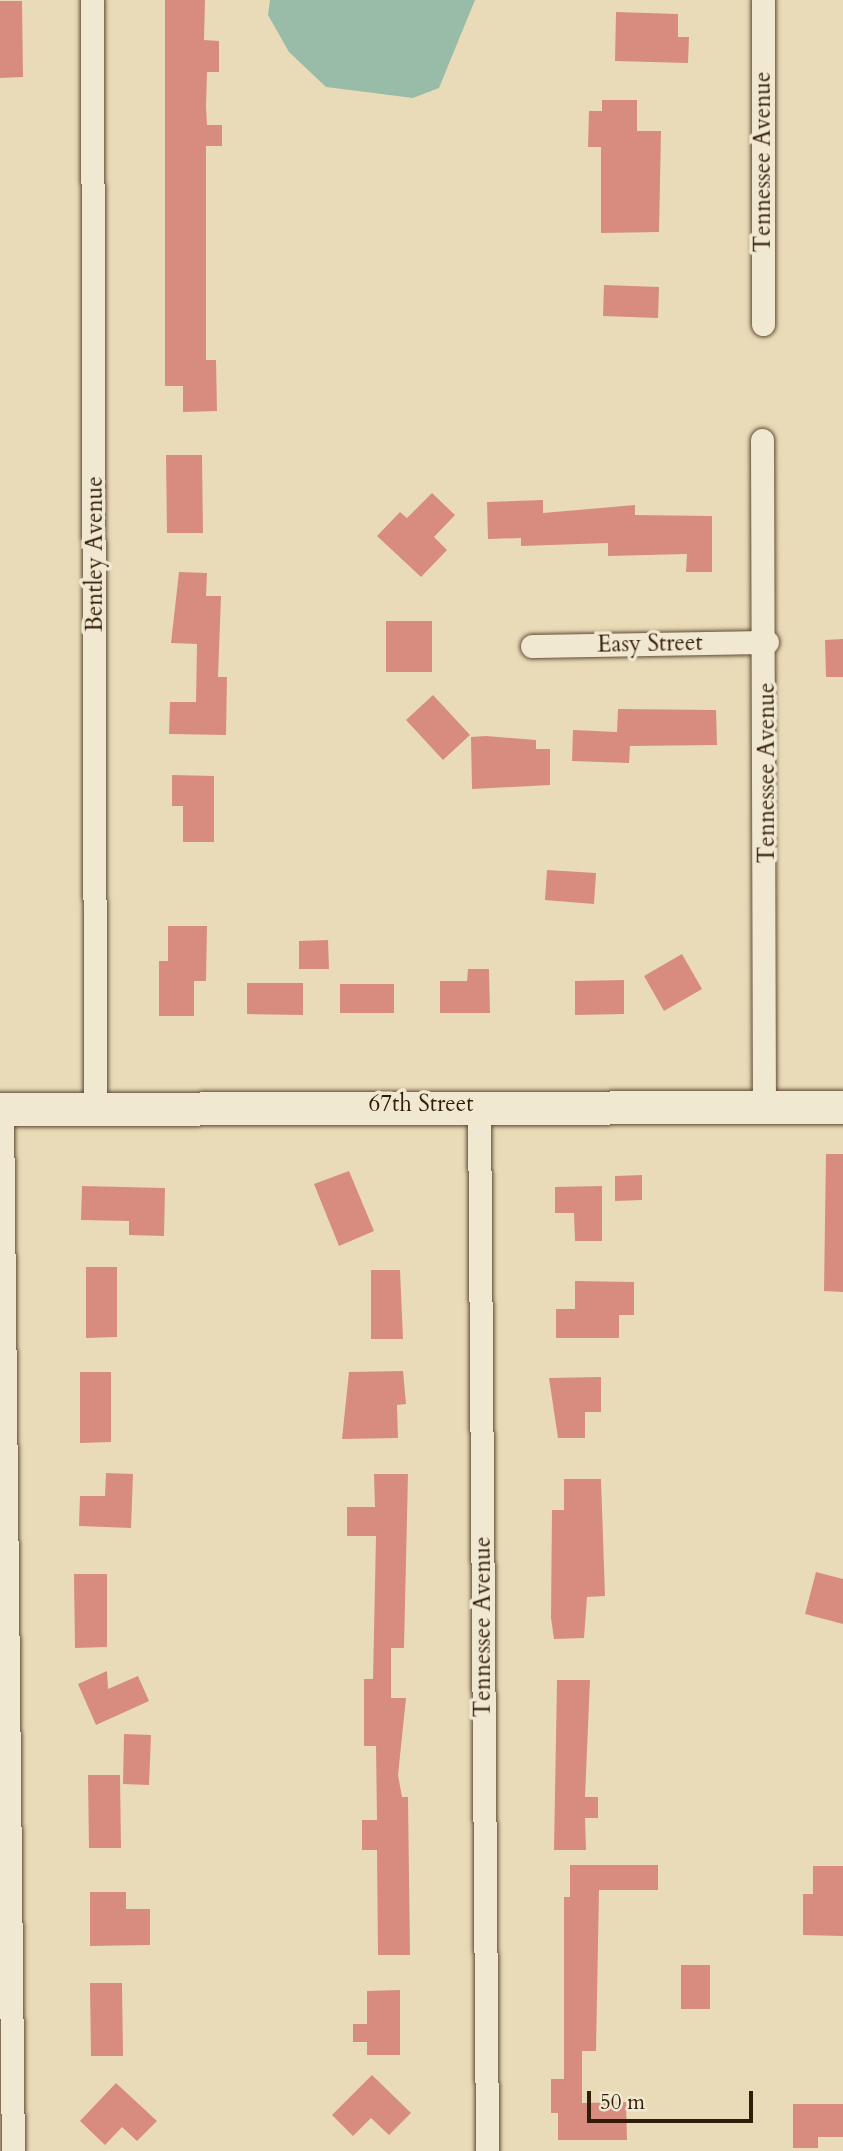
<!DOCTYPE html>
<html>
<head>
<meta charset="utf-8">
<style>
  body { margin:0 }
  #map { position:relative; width:843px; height:2151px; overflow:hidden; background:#e9dbb8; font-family:Cardo,serif }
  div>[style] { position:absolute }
  .water>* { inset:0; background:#99bca8 }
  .building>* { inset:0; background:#d88c80 }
  .roads { filter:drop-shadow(0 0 2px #5f4c34) drop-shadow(0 0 2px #5f4c34) }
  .street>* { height:23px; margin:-11.5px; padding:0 11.5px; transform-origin:11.5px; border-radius:11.5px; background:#f1e8d1 }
  .secondary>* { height:33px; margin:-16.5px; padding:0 16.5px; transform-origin:16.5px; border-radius:16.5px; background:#f1e8d1 }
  span { translate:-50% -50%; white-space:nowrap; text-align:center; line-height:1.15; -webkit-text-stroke:7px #f1e8d1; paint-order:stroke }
  .street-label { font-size:23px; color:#311c08 }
  .scale { position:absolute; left:587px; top:2091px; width:166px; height:32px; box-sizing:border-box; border:4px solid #311c08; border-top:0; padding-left:9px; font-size:21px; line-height:24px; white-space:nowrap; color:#311c08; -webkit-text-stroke:5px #f1e8d1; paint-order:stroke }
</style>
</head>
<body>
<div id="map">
  <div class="water">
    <i style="clip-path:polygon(270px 0,475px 0,439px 88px,413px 98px,326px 87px,289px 52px,268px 15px)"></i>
  </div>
  <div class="building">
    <i style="clip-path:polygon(165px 0,205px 0,204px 40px,219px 41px,219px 72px,207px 72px,206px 107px,207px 125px,222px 125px,222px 146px,206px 146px,206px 360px,216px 360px,217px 411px,183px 412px,183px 386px,165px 386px)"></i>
    <i style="clip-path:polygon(0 1px,22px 1px,23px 77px,0 78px)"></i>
    <i style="clip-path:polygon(616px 12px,678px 14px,678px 37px,689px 37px,688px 63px,615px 61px)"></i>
    <i style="clip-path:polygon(602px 100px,637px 100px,637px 131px,661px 131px,659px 232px,601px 233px,601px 147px,588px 147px,589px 111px,602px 111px)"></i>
    <i style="clip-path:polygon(604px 285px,659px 287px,658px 318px,603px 316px)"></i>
    <i style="clip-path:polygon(166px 455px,202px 455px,203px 533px,167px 533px)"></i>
    <i style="clip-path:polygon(432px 493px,455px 515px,434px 537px,447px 550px,421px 577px,377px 536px,400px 512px,407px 518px)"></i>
    <i style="clip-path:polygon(543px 500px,543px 513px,635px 505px,635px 515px,712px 516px,712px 572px,686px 572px,687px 554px,608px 556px,608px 543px,521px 546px,521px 538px,488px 539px,487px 502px)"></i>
    <i style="clip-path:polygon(179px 572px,207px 573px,206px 596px,221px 596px,218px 677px,227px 677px,226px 735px,169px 734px,170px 702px,196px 702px,197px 644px,171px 643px)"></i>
    <i style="clip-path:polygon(386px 621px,432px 621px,432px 672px,386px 672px)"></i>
    <i style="clip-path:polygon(843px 639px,843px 677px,826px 677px,825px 640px)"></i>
    <i style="clip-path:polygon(433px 695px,470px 735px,443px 760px,406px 720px)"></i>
    <i style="clip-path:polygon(618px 709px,716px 710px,717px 745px,630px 746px,629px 763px,572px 761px,573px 730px,617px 732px)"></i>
    <i style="clip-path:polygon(486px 736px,536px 740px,536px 749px,550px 749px,550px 785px,472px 789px,471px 737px)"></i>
    <i style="clip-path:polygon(172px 775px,214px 776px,214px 842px,183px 842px,183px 806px,172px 806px)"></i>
    <i style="clip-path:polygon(547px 870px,596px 873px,594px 904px,545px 900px)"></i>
    <i style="clip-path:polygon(168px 926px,207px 926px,206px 981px,194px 981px,194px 1016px,159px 1016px,159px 961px,168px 961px)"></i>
    <i style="clip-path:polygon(328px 940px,329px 969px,299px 969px,299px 941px)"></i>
    <i style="clip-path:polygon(682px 954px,702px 989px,664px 1011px,644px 976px)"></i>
    <i style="clip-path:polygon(468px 969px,489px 969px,490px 1013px,440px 1013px,440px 981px,467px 981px)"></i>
    <i style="clip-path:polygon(624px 980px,624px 1014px,575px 1015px,575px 981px)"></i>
    <i style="clip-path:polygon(247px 983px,303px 983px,303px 1015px,247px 1014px)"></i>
    <i style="clip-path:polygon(340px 984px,394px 984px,394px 1013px,340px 1013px)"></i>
    <i style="clip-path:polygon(826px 1154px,843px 1154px,843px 1292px,824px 1291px)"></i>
    <i style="clip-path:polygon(349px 1171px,374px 1231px,339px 1246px,314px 1184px)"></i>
    <i style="clip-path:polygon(642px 1175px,642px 1200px,615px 1201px,615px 1176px)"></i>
    <i style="clip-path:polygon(82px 1186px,165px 1188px,164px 1236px,129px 1235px,129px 1221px,81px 1220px)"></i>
    <i style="clip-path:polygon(602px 1186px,602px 1241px,575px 1241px,574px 1213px,555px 1213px,555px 1187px)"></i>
    <i style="clip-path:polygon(86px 1267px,117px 1267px,117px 1337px,86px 1338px)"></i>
    <i style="clip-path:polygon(371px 1270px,400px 1270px,403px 1339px,371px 1339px)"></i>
    <i style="clip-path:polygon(575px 1281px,634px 1282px,634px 1315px,619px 1315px,619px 1338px,556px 1338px,556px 1309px,575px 1309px)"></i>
    <i style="clip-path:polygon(403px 1371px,406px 1404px,397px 1405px,398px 1438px,342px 1439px,349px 1372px)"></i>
    <i style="clip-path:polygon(80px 1372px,111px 1372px,111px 1442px,80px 1443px)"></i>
    <i style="clip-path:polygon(601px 1377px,601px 1412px,585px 1412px,585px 1438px,558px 1438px,549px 1378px)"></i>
    <i style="clip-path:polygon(106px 1473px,133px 1474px,131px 1528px,79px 1526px,80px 1496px,105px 1496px)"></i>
    <i style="clip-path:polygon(374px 1474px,408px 1474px,404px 1648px,391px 1648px,391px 1698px,406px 1698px,398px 1775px,402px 1797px,408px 1797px,410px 1955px,378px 1955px,377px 1850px,362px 1850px,362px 1820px,377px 1820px,376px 1746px,364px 1746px,364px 1679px,373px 1679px,376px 1536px,347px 1536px,347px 1507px,375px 1507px)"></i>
    <i style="clip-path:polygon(564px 1479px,601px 1479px,605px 1596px,587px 1597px,584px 1638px,554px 1639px,551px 1618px,552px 1510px,564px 1510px)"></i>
    <i style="clip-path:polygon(816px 1572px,843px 1579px,843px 1624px,805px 1614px)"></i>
    <i style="clip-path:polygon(74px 1574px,107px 1574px,107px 1647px,75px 1648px)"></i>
    <i style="clip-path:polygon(107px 1671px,108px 1689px,138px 1676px,149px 1701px,96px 1725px,78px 1684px)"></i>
    <i style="clip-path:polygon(557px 1680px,590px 1680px,585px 1797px,598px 1797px,598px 1818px,585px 1818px,586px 1850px,554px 1850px)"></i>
    <i style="clip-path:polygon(124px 1734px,151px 1735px,149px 1785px,123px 1784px)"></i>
    <i style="clip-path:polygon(88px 1775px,120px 1775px,121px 1848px,89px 1848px)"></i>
    <i style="clip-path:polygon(570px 1865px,658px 1865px,658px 1890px,599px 1890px,596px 2051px,582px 2051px,582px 2103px,626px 2102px,627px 2140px,558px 2140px,558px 2113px,551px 2113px,551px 2079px,564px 2079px,564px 1897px,570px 1897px)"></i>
    <i style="clip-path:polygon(813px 1866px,843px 1866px,843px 1936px,803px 1935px,803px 1894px,813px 1894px)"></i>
    <i style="clip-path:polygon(90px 1892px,126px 1892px,126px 1909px,150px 1909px,150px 1945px,90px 1946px)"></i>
    <i style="clip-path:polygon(681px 1965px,710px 1965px,710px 2009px,681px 2009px)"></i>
    <i style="clip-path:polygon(90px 1983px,122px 1983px,123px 2056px,91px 2056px)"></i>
    <i style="clip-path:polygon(400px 1990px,400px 2055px,367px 2055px,367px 2042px,353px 2042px,353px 2024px,367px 2024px,367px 1991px)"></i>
    <i style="clip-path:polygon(372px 2075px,411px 2113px,389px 2135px,371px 2118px,353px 2136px,332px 2115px)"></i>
    <i style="clip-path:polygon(116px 2083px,157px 2121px,137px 2141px,122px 2127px,105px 2145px,80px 2121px)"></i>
    <i style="clip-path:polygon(793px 2104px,843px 2104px,843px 2137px,818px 2137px,818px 2148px,793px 2148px)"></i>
  </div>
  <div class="roads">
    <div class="street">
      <i style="left:92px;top:0;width:1107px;rotate:89.84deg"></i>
      <i style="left:763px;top:324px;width:324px;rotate:-90deg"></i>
      <i style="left:762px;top:440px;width:666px;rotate:89.83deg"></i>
      <i style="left:532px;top:646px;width:235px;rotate:-1deg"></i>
      <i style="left:479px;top:1104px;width:1047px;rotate:89.56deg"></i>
      <i style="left:2px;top:1109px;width:1042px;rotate:89.4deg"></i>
    </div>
    <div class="secondary">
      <i style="left:0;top:1109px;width:843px;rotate:-0.14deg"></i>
    </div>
  </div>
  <div class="street-label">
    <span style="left:763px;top:162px;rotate:-90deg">Tennessee Avenue</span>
    <span style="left:95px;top:554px;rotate:-90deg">Bentley Avenue</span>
    <span style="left:650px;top:644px;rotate:-1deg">Easy Street</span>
    <span style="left:767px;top:773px;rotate:-90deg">Tennessee Avenue</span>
    <span style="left:421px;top:1104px">67th Street</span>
    <span style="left:483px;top:1627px;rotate:-90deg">Tennessee Avenue</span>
  </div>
  <div class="scale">50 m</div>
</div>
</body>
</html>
